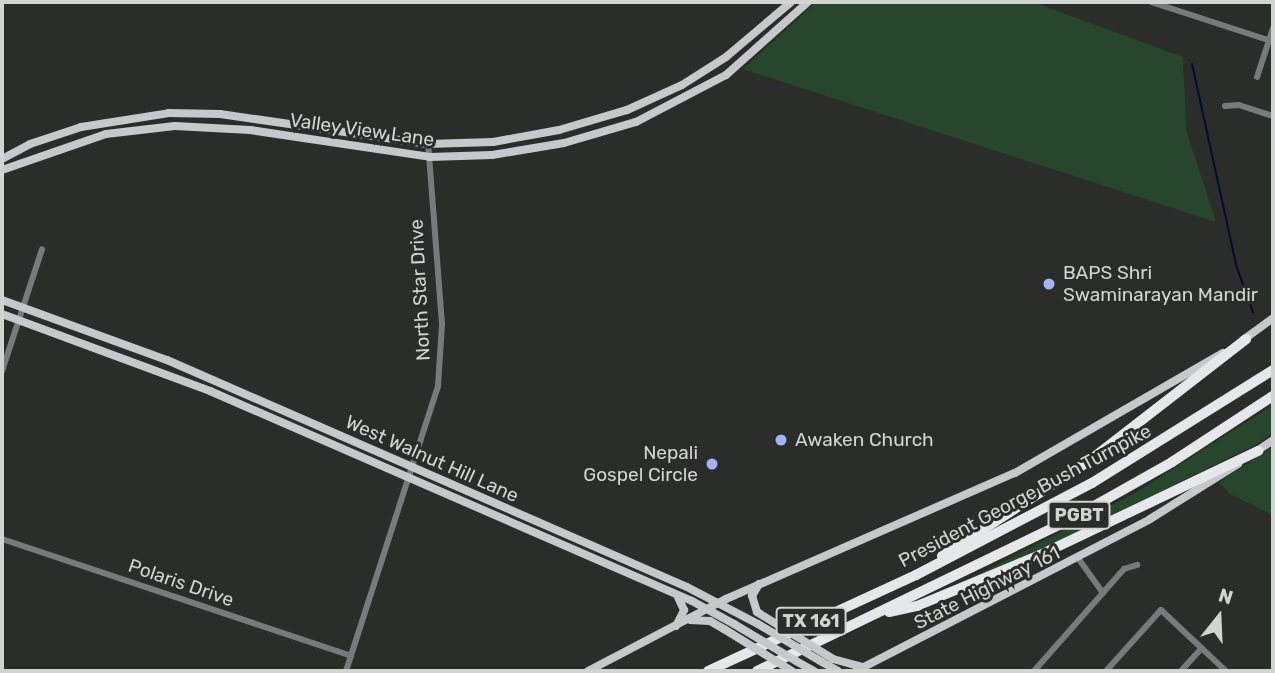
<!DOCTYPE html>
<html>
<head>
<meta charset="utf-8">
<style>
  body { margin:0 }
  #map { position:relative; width:1275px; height:673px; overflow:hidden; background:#2a2d2a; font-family:Rubik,sans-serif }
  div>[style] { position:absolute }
  .green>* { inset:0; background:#27472c }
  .stream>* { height:2px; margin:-1px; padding:0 1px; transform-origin:1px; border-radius:1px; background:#070a31 }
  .minor>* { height:6px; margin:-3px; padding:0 3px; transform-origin:3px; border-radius:3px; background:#797a7b }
  .major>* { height:8px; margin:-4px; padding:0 4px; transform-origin:4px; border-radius:4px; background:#c7c8cb }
  .highway>* { height:10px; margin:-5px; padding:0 5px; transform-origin:5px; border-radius:5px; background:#e6e7eb }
  .major-bridge>* { height:8px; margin:-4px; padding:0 4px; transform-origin:4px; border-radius:4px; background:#c7c8cb }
  .dots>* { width:19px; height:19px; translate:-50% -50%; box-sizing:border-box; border:4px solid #2a2d2a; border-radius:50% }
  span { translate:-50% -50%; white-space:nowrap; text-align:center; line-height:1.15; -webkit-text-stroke:6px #2a2d2a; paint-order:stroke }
  .shield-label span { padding:2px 5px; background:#2a2d2a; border:2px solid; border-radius:5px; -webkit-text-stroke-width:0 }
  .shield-label { font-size:18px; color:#d2d4d2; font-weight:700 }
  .street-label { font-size:19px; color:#d2d4d2 }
  .poi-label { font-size:19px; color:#d2d4d2 }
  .left { translate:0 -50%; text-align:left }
  .right { translate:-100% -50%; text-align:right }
  .frame { position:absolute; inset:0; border:4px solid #d2d4d2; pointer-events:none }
  .north { position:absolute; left:1184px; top:582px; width:70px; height:70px; -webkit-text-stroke:5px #2a2d2a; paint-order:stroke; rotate:18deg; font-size:19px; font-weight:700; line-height:28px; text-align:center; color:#d2d4d2 }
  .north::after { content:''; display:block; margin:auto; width:24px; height:32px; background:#d2d4d2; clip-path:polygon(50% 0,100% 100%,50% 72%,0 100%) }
</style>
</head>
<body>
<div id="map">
  <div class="green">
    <i style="clip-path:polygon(816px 2px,1033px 2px,1183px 57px,1186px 130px,1216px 222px,743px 69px)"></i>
    <i style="clip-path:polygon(1273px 405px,1273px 433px,1255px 445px,1041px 550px,960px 584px,1135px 493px)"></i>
    <i style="clip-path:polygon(1273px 447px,1273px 515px,1230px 494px,1219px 482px)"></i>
  </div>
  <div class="stream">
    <i style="left:1192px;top:64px;width:209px;rotate:77.6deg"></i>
    <i style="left:1237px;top:268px;width:47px;rotate:70deg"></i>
  </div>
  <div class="minor">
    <i style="left:1151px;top:2px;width:123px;rotate:18deg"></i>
    <i style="left:1257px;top:77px;width:52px;rotate:-71.9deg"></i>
    <i style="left:1225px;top:106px;width:14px;rotate:-4deg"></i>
    <i style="left:1239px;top:105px;width:36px;rotate:18deg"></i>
    <i style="left:2px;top:371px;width:128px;rotate:-71.8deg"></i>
    <i style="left:2px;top:539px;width:368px;rotate:18.5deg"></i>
    <i style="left:1078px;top:558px;width:43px;rotate:54.5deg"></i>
    <i style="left:346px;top:671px;width:299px;rotate:-72.1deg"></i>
    <i style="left:438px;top:386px;width:62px;rotate:-86.3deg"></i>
    <i style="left:442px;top:324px;width:181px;rotate:-94.4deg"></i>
    <i style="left:1034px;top:671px;width:136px;rotate:-48.6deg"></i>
    <i style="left:1124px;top:569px;width:14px;rotate:-17deg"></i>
    <i style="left:1106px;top:671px;width:82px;rotate:-48deg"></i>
    <i style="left:1161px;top:610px;width:89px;rotate:43.2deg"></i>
    <i style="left:1181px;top:671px;width:28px;rotate:-48deg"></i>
  </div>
  <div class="major">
    <i style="left:2px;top:159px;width:32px;rotate:-28deg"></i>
    <i style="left:30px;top:144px;width:54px;rotate:-18.4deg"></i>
    <i style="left:81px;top:127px;width:89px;rotate:-9deg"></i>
    <i style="left:169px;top:113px;width:51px;rotate:1.1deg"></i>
    <i style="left:220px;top:114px;width:210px;rotate:8.2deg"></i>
    <i style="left:428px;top:144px;width:65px;rotate:-1.8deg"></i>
    <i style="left:493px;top:142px;width:67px;rotate:-10.3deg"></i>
    <i style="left:559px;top:130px;width:71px;rotate:-16.4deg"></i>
    <i style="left:627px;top:110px;width:60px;rotate:-24.4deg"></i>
    <i style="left:682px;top:85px;width:52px;rotate:-32.5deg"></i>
    <i style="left:726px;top:57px;width:85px;rotate:-40.2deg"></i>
    <i style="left:2px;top:170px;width:110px;rotate:-19.1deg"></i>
    <i style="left:106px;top:134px;width:69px;rotate:-6.6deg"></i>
    <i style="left:175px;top:126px;width:75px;rotate:3.1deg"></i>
    <i style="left:250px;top:130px;width:182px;rotate:8.5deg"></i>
    <i style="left:430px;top:157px;width:62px;rotate:-1.8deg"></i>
    <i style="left:492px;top:155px;width:73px;rotate:-9.5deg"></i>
    <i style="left:564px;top:143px;width:75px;rotate:-16.3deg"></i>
    <i style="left:636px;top:122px;width:102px;rotate:-27.6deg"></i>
    <i style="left:726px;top:75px;width:110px;rotate:-41.7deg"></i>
    <i style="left:2px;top:300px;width:176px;rotate:20deg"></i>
    <i style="left:167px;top:360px;width:567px;rotate:23.58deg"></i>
    <i style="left:687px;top:587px;width:80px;rotate:27.5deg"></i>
    <i style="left:2px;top:314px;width:222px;rotate:20.3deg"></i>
    <i style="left:210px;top:391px;width:526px;rotate:23.54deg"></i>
    <i style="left:692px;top:601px;width:48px;rotate:28.7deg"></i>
    <i style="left:1243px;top:340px;width:37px;rotate:-36deg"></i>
    <i style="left:1254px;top:453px;width:23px;rotate:-34deg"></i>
    <i style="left:757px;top:612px;width:17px;rotate:-107deg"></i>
    <i style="left:752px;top:596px;width:14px;rotate:-60deg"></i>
    <i style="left:690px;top:620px;width:20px;rotate:3deg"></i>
    <i style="left:710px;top:621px;width:16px;rotate:30deg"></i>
    <i style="left:676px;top:626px;width:18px;rotate:-63deg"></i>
    <i style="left:684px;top:610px;width:14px;rotate:-115deg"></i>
    <i style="left:833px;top:659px;width:31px;rotate:15deg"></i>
    <i style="left:796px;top:661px;width:21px;rotate:29deg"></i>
    <i style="left:822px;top:662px;width:18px;rotate:29deg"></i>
    <i style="left:588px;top:671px;width:156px;rotate:-27.6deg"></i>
    <i style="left:726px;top:599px;width:315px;rotate:-23.6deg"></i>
    <i style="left:1015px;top:473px;width:240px;rotate:-30deg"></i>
    <i style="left:856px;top:671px;width:331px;rotate:-27.3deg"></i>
    <i style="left:1150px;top:519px;width:104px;rotate:-32deg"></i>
  </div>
  <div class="highway">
    <i style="left:942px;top:556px;width:175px;rotate:-32.9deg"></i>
    <i style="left:1089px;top:461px;width:199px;rotate:-37.8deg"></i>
    <i style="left:889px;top:612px;width:29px;rotate:-12deg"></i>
    <i style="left:917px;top:606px;width:133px;rotate:-22.5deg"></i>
    <i style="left:1040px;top:555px;width:242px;rotate:-25.5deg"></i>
    <i style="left:708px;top:671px;width:229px;rotate:-24.8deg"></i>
    <i style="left:916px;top:575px;width:199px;rotate:-27.6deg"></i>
    <i style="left:1092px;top:483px;width:213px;rotate:-32deg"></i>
    <i style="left:757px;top:671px;width:349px;rotate:-25.8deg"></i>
    <i style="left:1071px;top:519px;width:116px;rotate:-29.4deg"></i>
    <i style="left:1172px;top:462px;width:121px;rotate:-33.2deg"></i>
  </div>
  <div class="major-bridge">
    <i style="left:757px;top:612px;width:89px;rotate:31.7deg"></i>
    <i style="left:734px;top:624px;width:72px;rotate:30.8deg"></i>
    <i style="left:758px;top:624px;width:74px;rotate:30.7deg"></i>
    <i style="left:724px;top:629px;width:80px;rotate:31.7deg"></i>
  </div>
  <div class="dots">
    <i style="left:1049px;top:284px;background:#9fb3fd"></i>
    <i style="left:781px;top:440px;background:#9fb3fd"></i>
    <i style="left:712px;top:464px;background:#9fb3fd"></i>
  </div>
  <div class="shield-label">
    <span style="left:1079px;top:515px">PGBT</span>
    <span style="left:811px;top:621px">TX 161</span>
  </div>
  <div class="street-label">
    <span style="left:362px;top:130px;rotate:8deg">Valley View Lane</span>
    <span style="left:420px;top:290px;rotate:-93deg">North Star Drive</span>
    <span style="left:432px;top:459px;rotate:24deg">West Walnut Hill Lane</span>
    <span style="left:1025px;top:496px;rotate:-28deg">President George Bush Turnpike</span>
    <span style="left:181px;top:583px;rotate:19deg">Polaris Drive</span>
    <span style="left:987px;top:588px;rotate:-27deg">State Highway 161</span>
  </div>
  <div class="poi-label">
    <span class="left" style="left:1063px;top:284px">BAPS Shri<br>Swaminarayan Mandir</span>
    <span class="left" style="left:795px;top:440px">Awaken Church</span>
    <span class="right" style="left:698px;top:464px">Nepali<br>Gospel Circle</span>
  </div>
  <div class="frame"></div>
  <div class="north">N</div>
</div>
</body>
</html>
